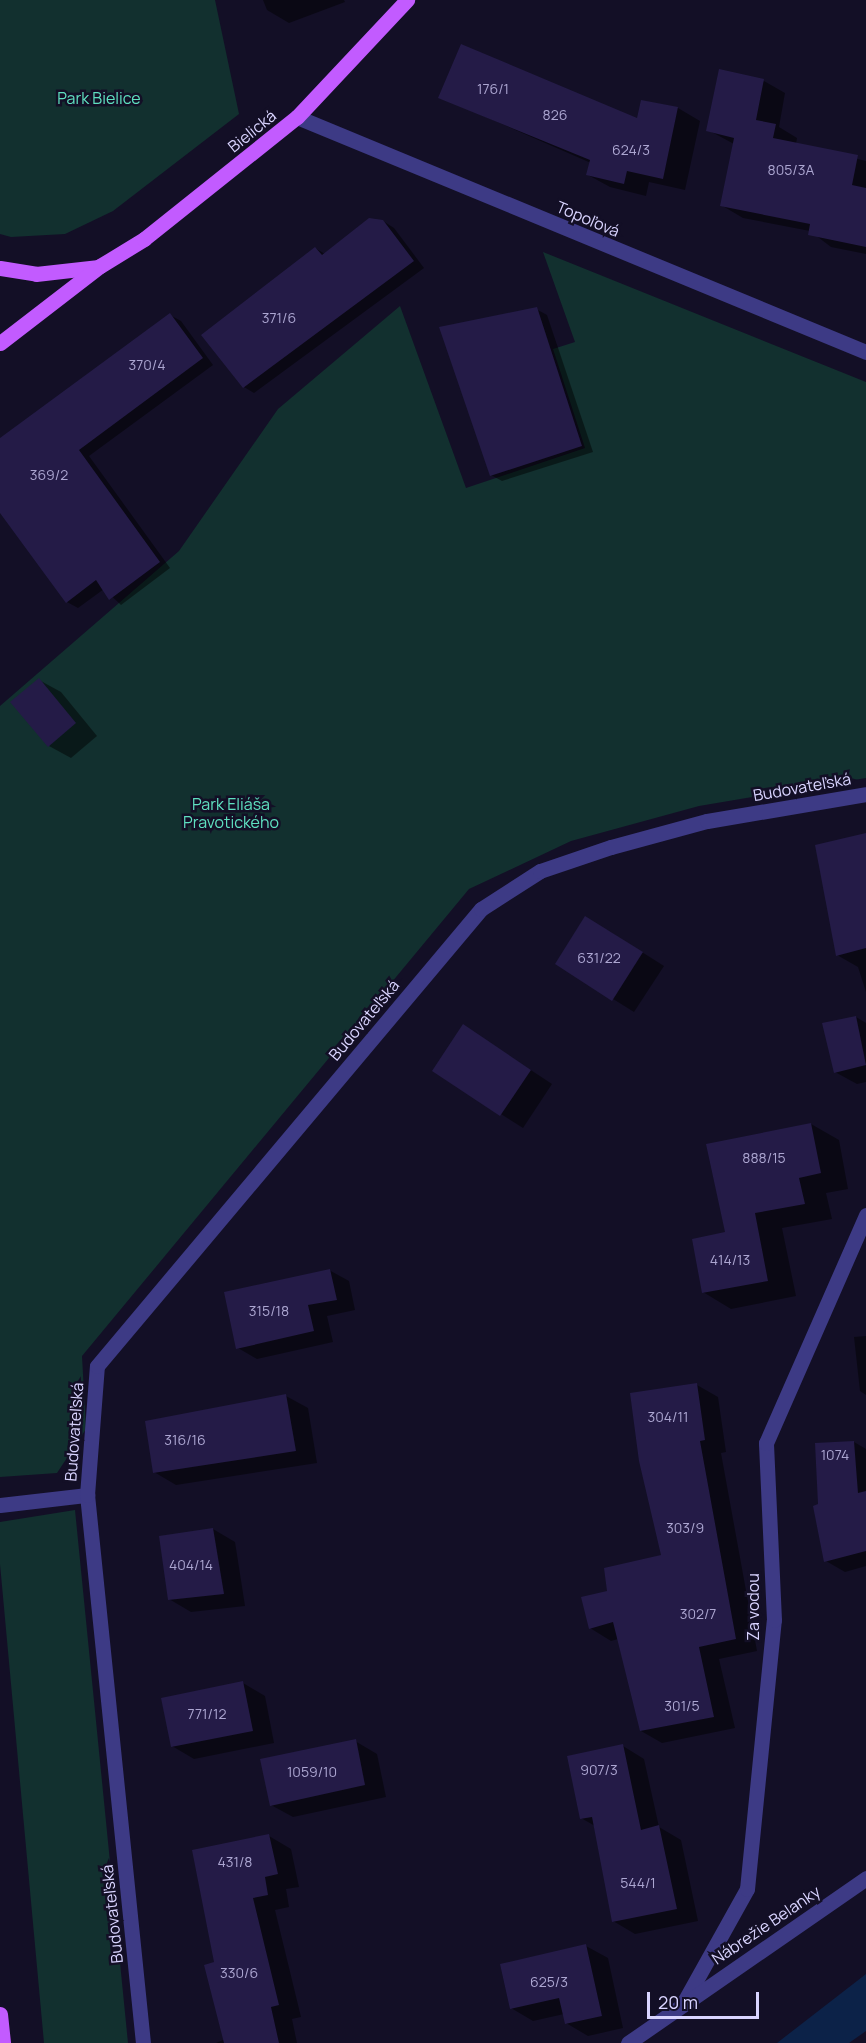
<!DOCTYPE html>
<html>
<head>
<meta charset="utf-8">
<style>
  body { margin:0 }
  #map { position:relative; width:866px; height:2043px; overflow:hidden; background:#130f26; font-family:Manrope,sans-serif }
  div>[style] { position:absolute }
  .green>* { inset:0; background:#12302f }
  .water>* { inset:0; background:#0c2248 }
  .shadow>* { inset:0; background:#0007 }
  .building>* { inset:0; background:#241b47 }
  .minor>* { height:15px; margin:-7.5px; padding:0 7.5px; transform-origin:7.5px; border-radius:7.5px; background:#3d3a85 }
  .major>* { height:15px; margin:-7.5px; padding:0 7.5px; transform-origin:7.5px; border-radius:7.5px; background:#c25bff }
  span { translate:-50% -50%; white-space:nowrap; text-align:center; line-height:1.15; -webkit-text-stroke:5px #130f26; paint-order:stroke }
  .number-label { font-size:14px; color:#aca6d1 }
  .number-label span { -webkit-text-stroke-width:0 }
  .park-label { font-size:16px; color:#5fe0c0 }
  .street-label { font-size:16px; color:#d9d4ff }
  .scale { position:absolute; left:647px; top:1992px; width:112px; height:27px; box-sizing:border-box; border:3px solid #d9d4ff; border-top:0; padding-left:8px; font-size:18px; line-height:21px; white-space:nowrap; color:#d9d4ff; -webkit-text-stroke:4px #130f26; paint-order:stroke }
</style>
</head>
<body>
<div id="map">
  <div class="green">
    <i style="clip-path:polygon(0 0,215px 0,239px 114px,113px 211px,65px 234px,11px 237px,0 234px)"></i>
    <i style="clip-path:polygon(543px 252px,866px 382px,866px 778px,699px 806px,571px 841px,469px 889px,82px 1356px,86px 1429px,57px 1473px,0 1477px,0 706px,179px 551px,278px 409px,400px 306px,466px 488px,585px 448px,553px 349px,575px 342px)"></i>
    <i style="clip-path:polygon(75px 1510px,128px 2043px,44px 2043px,0 1564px,0 1522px)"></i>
  </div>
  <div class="water">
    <i style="clip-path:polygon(866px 1974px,866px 2031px,849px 2043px,777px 2043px)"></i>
  </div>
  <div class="shadow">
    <i style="clip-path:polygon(263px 0,344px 0,345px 2px,289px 23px,267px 10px)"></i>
    <i style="clip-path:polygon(764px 81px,785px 93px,779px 127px,797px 138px,796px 144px,866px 161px,866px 254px,831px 247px,810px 231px,743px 218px,721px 205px,734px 144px,708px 130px)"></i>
    <i style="clip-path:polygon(440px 97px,638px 120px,642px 101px,678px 108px,700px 121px,685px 190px,649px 182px,646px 196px,610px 187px,588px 175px,591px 163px)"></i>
    <i style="clip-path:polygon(383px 221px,394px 228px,424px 268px,254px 393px,244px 387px,315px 248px,325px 254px)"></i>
    <i style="clip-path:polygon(536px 309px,547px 315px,593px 452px,502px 481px,491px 475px)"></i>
    <i style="clip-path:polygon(170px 315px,181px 321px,213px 365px,89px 456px,170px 568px,121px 605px,104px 589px,78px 608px,67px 602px,0 510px,0 440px)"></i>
    <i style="clip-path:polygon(39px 680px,61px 692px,97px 736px,71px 758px,49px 746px)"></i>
    <i style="clip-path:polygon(866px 836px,866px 992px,858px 967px,837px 955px)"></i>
    <i style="clip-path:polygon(607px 930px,664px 966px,634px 1012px,557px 964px)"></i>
    <i style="clip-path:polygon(856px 1017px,866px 1023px,866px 1082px,857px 1084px,835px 1072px)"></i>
    <i style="clip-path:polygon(464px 1026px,552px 1084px,523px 1128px,434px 1071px)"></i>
    <i style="clip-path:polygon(811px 1124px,839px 1140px,848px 1189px,826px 1193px,832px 1219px,782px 1228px,796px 1296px,731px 1309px,703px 1292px,727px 1233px)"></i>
    <i style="clip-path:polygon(329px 1270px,349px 1281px,355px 1310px,327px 1316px,333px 1342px,257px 1359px,238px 1348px)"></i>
    <i style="clip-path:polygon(866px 1336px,866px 1395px,860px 1391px,854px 1337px)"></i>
    <i style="clip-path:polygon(697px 1385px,718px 1397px,726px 1452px,721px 1453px,757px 1651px,719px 1659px,735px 1728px,662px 1743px,641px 1731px,618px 1639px,611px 1641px,590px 1628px,609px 1592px,663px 1556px)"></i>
    <i style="clip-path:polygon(286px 1396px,308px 1408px,317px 1463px,176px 1485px,154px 1472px)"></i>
    <i style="clip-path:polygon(854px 1442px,866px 1449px,866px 1566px,845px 1572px,826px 1561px,820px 1505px)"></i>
    <i style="clip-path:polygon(213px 1529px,235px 1542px,245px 1606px,191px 1612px,169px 1599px)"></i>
    <i style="clip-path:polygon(243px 1683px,265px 1696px,274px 1743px,194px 1759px,172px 1746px)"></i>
    <i style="clip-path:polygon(355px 1741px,377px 1754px,386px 1797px,293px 1817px,271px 1805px)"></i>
    <i style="clip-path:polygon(623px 1746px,644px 1759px,659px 1827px,681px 1840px,698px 1921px,635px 1934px,613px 1921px,595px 1826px,581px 1818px)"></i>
    <i style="clip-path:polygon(269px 1836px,291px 1849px,299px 1887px,286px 1889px,289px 1907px,275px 1910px,301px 2017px,292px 2019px,297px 2043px,216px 2043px,225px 2039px,216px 1963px)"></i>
    <i style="clip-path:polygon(586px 1946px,608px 1958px,623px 2028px,588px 2036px,566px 2023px,564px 2014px,533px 2021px,511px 2008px)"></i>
  </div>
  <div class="building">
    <i style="clip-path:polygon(461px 44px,637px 118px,641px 100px,678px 107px,663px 179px,627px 171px,624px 184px,586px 175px,590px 160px,438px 98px)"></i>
    <i style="clip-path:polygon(719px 69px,764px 79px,756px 120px,776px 124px,773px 138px,858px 155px,852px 185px,866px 188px,866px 247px,808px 235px,810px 224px,720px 206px,734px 138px,706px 131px)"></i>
    <i style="clip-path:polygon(369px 218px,383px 220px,414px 261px,243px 388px,201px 335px,315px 247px,322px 255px)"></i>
    <i style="clip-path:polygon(537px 307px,582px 446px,490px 476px,439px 327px)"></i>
    <i style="clip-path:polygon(170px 313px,203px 358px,79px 450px,160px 562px,109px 600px,96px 580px,66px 603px,0 513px,0 438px)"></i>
    <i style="clip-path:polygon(39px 678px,76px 723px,48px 747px,10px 702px)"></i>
    <i style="clip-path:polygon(866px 833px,866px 948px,836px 956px,815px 845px)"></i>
    <i style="clip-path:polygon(585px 916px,643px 952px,612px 1001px,555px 964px)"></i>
    <i style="clip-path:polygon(856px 1016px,866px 1065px,834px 1073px,822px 1023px)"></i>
    <i style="clip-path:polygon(463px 1024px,531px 1070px,500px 1116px,432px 1071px)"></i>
    <i style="clip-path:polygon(811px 1123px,821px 1173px,799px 1178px,805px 1204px,755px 1213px,768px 1281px,702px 1293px,692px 1239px,725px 1232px,706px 1144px)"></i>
    <i style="clip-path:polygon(330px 1269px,337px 1300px,308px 1305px,314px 1331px,236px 1349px,224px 1292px)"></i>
    <i style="clip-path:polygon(697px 1383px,705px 1440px,700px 1441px,736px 1639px,699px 1647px,714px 1717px,640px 1731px,613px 1622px,589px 1629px,581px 1597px,607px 1591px,604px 1568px,661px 1555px,639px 1461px,630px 1393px)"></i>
    <i style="clip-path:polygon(286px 1394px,296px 1451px,153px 1473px,145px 1421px)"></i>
    <i style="clip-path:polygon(854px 1441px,858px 1493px,866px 1491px,866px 1551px,824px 1562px,813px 1506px,818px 1504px,815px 1443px)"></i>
    <i style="clip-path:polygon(213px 1528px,224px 1594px,168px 1600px,159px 1536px)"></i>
    <i style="clip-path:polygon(243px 1681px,253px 1731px,171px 1747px,161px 1698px)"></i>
    <i style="clip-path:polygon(356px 1739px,365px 1785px,270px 1806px,260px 1759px)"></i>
    <i style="clip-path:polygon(623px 1744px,641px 1830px,659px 1825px,677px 1909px,612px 1922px,592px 1817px,580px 1819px,567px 1756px)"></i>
    <i style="clip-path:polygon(269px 1834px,278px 1874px,265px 1877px,268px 1895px,253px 1898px,279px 2005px,271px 2007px,279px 2043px,224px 2043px,204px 1965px,214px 1962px,192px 1850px)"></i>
    <i style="clip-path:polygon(586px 1944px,602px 2016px,565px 2024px,559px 1998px,510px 2009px,500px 1964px)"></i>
  </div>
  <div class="minor">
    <i style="left:297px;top:117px;width:616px;rotate:22.44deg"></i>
    <i style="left:0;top:1505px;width:88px;rotate:-6.6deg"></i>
    <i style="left:684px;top:2002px;width:129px;rotate:-60.9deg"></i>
    <i style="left:747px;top:1889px;width:270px;rotate:-84.3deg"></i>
    <i style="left:774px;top:1620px;width:177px;rotate:-92.6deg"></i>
    <i style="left:766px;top:1443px;width:249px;rotate:-66.3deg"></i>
    <i style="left:143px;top:2043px;width:551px;rotate:-95.83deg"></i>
    <i style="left:87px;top:1495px;width:129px;rotate:-85.6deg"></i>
    <i style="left:97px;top:1366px;width:597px;rotate:-49.96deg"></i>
    <i style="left:481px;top:909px;width:70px;rotate:-32.8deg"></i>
    <i style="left:540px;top:871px;width:75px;rotate:-18.7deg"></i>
    <i style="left:611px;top:847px;width:99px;rotate:-15.2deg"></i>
    <i style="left:707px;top:821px;width:161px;rotate:-9.6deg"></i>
    <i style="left:628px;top:2043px;width:290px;rotate:-34.7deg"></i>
  </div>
  <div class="major">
    <i style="left:0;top:268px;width:36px;rotate:9deg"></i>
    <i style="left:36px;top:274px;width:61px;rotate:-6.5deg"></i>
    <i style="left:0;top:343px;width:126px;rotate:-37.6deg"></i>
    <i style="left:100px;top:266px;width:52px;rotate:-31.5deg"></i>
    <i style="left:144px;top:239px;width:196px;rotate:-38.6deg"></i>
    <i style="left:297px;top:117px;width:161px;rotate:-46.8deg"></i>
    <i style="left:0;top:2014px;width:29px;rotate:84deg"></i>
  </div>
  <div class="number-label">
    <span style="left:493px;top:89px">176/1</span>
    <span style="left:555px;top:115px">826</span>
    <span style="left:631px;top:150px">624/3</span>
    <span style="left:791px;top:170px">805/3A</span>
    <span style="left:279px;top:318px">371/6</span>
    <span style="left:147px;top:365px">370/4</span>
    <span style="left:49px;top:475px">369/2</span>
    <span style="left:599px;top:958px">631/22</span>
    <span style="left:764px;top:1158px">888/15</span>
    <span style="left:730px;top:1260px">414/13</span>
    <span style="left:269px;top:1311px">315/18</span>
    <span style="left:668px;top:1417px">304/11</span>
    <span style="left:185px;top:1440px">316/16</span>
    <span style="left:835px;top:1455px">1074</span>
    <span style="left:685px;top:1528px">303/9</span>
    <span style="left:191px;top:1565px">404/14</span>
    <span style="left:698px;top:1614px">302/7</span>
    <span style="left:682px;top:1706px">301/5</span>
    <span style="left:207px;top:1714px">771/12</span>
    <span style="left:599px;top:1770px">907/3</span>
    <span style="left:312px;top:1772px">1059/10</span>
    <span style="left:235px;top:1862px">431/8</span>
    <span style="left:638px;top:1883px">544/1</span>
    <span style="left:239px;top:1973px">330/6</span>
    <span style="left:549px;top:1982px">625/3</span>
  </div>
  <div class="park-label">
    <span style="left:99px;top:98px">Park Bielice</span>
    <span style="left:231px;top:813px">Park Eliáša<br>Pravotického</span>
  </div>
  <div class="street-label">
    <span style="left:252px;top:131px;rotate:-39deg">Bielická</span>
    <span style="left:588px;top:219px;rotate:23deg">Topoľová</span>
    <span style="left:802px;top:787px;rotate:-10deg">Budovateľská</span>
    <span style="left:364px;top:1020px;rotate:-50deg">Budovateľská</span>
    <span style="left:74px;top:1432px;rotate:-86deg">Budovateľská</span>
    <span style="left:753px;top:1607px;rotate:-90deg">Za vodou</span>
    <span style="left:112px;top:1914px;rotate:-96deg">Budovateľská</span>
    <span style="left:766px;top:1925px;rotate:-34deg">Nábrežie Belanky</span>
  </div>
  <div class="scale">20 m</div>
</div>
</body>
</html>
